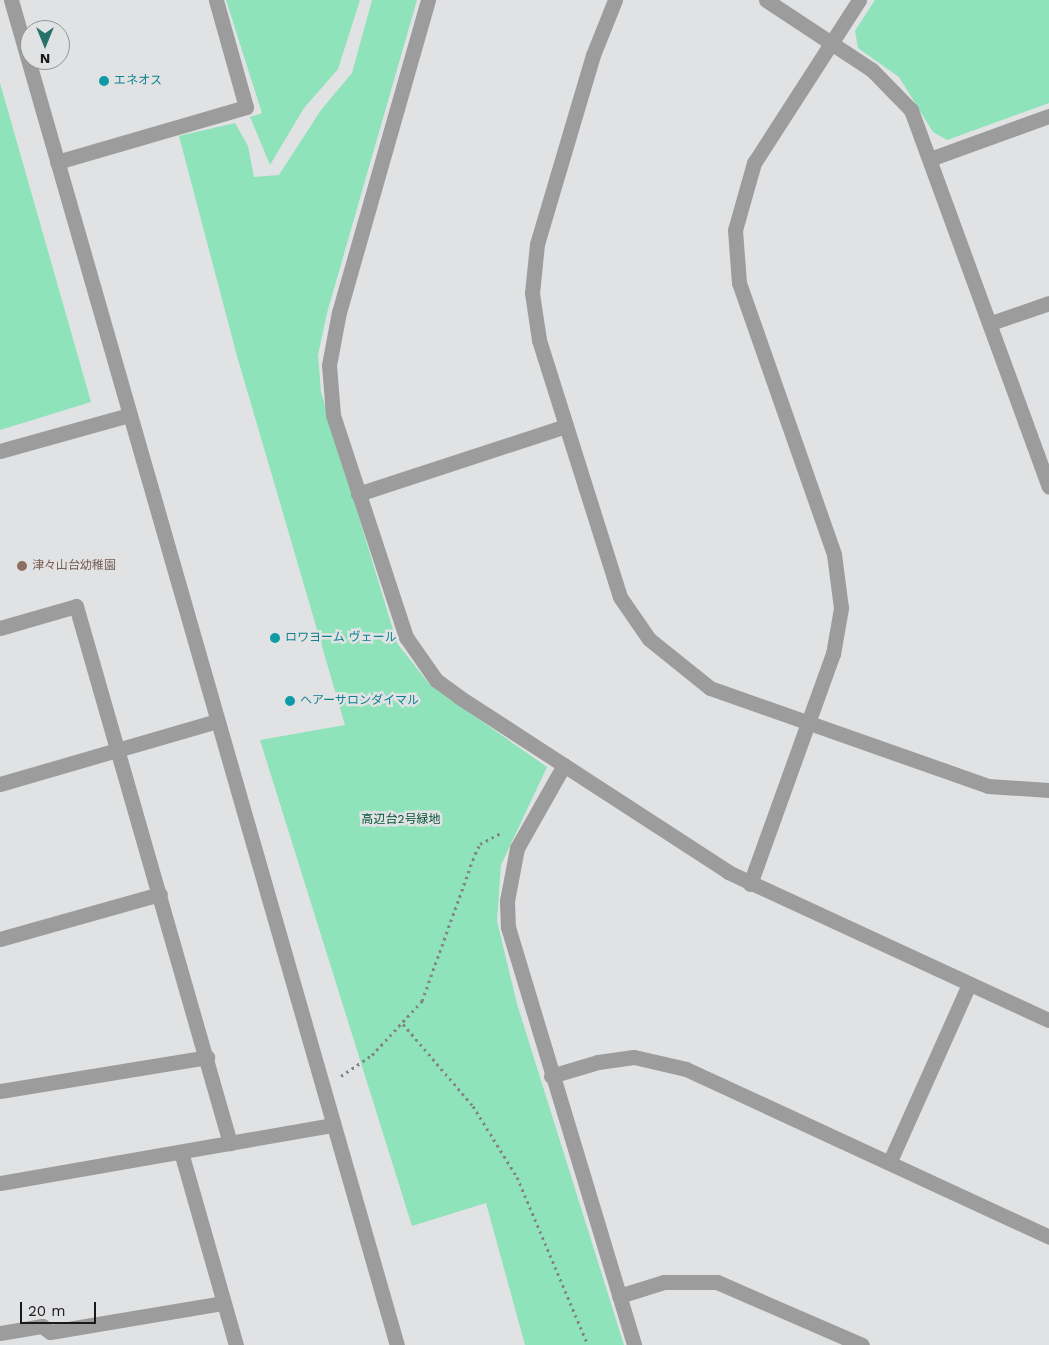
<!DOCTYPE html>
<html>
<head>
<meta charset="utf-8">
<style>
  body { margin:0 }
  #map { position:relative; width:1049px; height:1345px; overflow:hidden; background:#e1e2e3; font-family:"Work Sans","Noto Sans JP",sans-serif }
  div>[style] { position:absolute }
  .green>* { inset:0; background:#8ee3bb }
  .path>* { height:3px; margin-top:-1.5px; transform-origin:0; background:repeating-linear-gradient(90deg,#838485 0 2.5px,transparent 0 6.5px) }
  .minor>* { height:15px; margin:-7.5px; padding:0 7.5px; transform-origin:7.5px; border-radius:7.5px; background:#9c9c9c }
  .dots>* { width:14px; height:14px; translate:-50% -50%; box-sizing:border-box; border:2px solid #e1e2e3; border-radius:50% }
  span { translate:-50% -50%; white-space:nowrap; text-align:center; line-height:1.15; -webkit-text-stroke:5px #e1e2e3; paint-order:stroke }
  .culture-label { font-size:12px; color:#0d838f }
  .left { translate:0 -50%; text-align:left }
  .education-label { font-size:12px; color:#785e54 }
  .park-label { font-size:12px; color:#005236 }
  .north { position:absolute; left:20px; top:20px; width:50px; height:50px; box-sizing:border-box; background:#e1e2e3; border:1px solid #919293; border-radius:50%; rotate:180deg; font-size:14px; font-weight:700; line-height:20px; text-align:center; color:#1a1a1b }
  .north::after { content:''; display:block; margin:auto; width:18px; height:22px; background:#28726c; clip-path:polygon(50% 0,100% 100%,50% 72%,0 100%) }
  .scale { position:absolute; left:20px; top:1302px; width:76px; height:22px; box-sizing:border-box; border:2px solid #1a1a1b; border-top:0; padding-left:6px; font-size:15px; line-height:18px; white-space:nowrap; color:#1a1a1b; -webkit-text-stroke:4px #e1e2e3; paint-order:stroke }
</style>
</head>
<body>
<div id="map">
  <div class="green">
    <i style="clip-path:polygon(226px 0,360px 0,338px 69px,304px 108px,270px 165px,250px 117px,262px 113px)"></i>
    <i style="clip-path:polygon(372px 0,417px 0,327px 313px,318px 355px,321px 392px,397px 643px,430px 685px,547px 767px,501px 865px,497px 921px,517px 1004px,624px 1345px,525px 1345px,486px 1203px,412px 1226px,260px 740px,345px 725px,237px 356px,179px 136px,235px 123px,248px 146px,254px 177px,279px 175px,321px 110px,352px 73px)"></i>
    <i style="clip-path:polygon(875px 0,1049px 0,1049px 103px,947px 140px,933px 132px,899px 77px,858px 48px,855px 31px)"></i>
    <i style="clip-path:polygon(0 83px,91px 402px,0 430px)"></i>
  </div>
  <div class="path">
    <i style="left:403px;top:1024px;width:108px;rotate:49.5deg"></i>
    <i style="left:473px;top:1106px;width:84px;rotate:58.2deg"></i>
    <i style="left:517px;top:1177px;width:182px;rotate:67.1deg"></i>
    <i style="left:341px;top:1076px;width:37px;rotate:-34deg"></i>
    <i style="left:372px;top:1055px;width:74px;rotate:-47.2deg"></i>
    <i style="left:422px;top:1001px;width:156px;rotate:-70.2deg"></i>
    <i style="left:475px;top:854px;width:11px;rotate:-63deg"></i>
    <i style="left:480px;top:844px;width:26px;rotate:-28deg"></i>
  </div>
  <div class="minor">
    <i style="left:11px;top:0;width:1399px;rotate:73.99deg"></i>
    <i style="left:428px;top:0;width:324px;rotate:105.9deg"></i>
    <i style="left:339px;top:312px;width:54px;rotate:100.7deg"></i>
    <i style="left:329px;top:365px;width:50px;rotate:85.4deg"></i>
    <i style="left:333px;top:415px;width:234px;rotate:71.8deg"></i>
    <i style="left:406px;top:637px;width:52px;rotate:55.1deg"></i>
    <i style="left:436px;top:680px;width:29px;rotate:36deg"></i>
    <i style="left:459px;top:697px;width:321px;rotate:33deg"></i>
    <i style="left:728px;top:872px;width:353px;rotate:24.8deg"></i>
    <i style="left:615px;top:0;width:59px;rotate:111.8deg"></i>
    <i style="left:593px;top:55px;width:197px;rotate:106.5deg"></i>
    <i style="left:537px;top:244px;width:49px;rotate:95.8deg"></i>
    <i style="left:532px;top:293px;width:48px;rotate:81.5deg"></i>
    <i style="left:539px;top:340px;width:269px;rotate:72.5deg"></i>
    <i style="left:620px;top:597px;width:51px;rotate:55.4deg"></i>
    <i style="left:649px;top:639px;width:78px;rotate:38.8deg"></i>
    <i style="left:710px;top:688px;width:295px;rotate:19.4deg"></i>
    <i style="left:988px;top:786px;width:61px;rotate:3.8deg"></i>
    <i style="left:766px;top:0;width:127px;rotate:33.4deg"></i>
    <i style="left:872px;top:70px;width:56px;rotate:45.7deg"></i>
    <i style="left:911px;top:110px;width:401px;rotate:69.9deg"></i>
    <i style="left:930px;top:159px;width:127px;rotate:-19.9deg"></i>
    <i style="left:57px;top:162px;width:197px;rotate:-16.2deg"></i>
    <i style="left:246px;top:107px;width:111px;rotate:-105.7deg"></i>
    <i style="left:991px;top:323px;width:61px;rotate:-19deg"></i>
    <i style="left:0;top:451px;width:134px;rotate:-15.6deg"></i>
    <i style="left:358px;top:494px;width:219px;rotate:-18.1deg"></i>
    <i style="left:0;top:628px;width:79px;rotate:-16.1deg"></i>
    <i style="left:76px;top:606px;width:559px;rotate:74deg"></i>
    <i style="left:564px;top:765px;width:95px;rotate:119.5deg"></i>
    <i style="left:517px;top:848px;width:54px;rotate:100.7deg"></i>
    <i style="left:507px;top:901px;width:26px;rotate:88deg"></i>
    <i style="left:508px;top:927px;width:437px;rotate:73.2deg"></i>
    <i style="left:0;top:784px;width:226px;rotate:-16.2deg"></i>
    <i style="left:750px;top:884px;width:245px;rotate:-70.2deg"></i>
    <i style="left:833px;top:654px;width:47px;rotate:-80.1deg"></i>
    <i style="left:841px;top:608px;width:54px;rotate:-97.4deg"></i>
    <i style="left:834px;top:554px;width:287px;rotate:-109.3deg"></i>
    <i style="left:739px;top:283px;width:53px;rotate:-94.3deg"></i>
    <i style="left:735px;top:230px;width:70px;rotate:-74.2deg"></i>
    <i style="left:754px;top:163px;width:194px;rotate:-57.2deg"></i>
    <i style="left:0;top:939px;width:166px;rotate:-15.7deg"></i>
    <i style="left:551px;top:1076px;width:49px;rotate:-16.6deg"></i>
    <i style="left:598px;top:1062px;width:36px;rotate:-8deg"></i>
    <i style="left:634px;top:1057px;width:53px;rotate:13deg"></i>
    <i style="left:686px;top:1069px;width:400px;rotate:24.8deg"></i>
    <i style="left:0;top:1091px;width:210px;rotate:-9.3deg"></i>
    <i style="left:181px;top:1152px;width:201px;rotate:74.1deg"></i>
    <i style="left:890px;top:1161px;width:194px;rotate:-65.9deg"></i>
    <i style="left:0;top:1183px;width:338px;rotate:-9.9deg"></i>
    <i style="left:619px;top:1296px;width:47px;rotate:-17.3deg"></i>
    <i style="left:664px;top:1282px;width:53px"></i>
    <i style="left:717px;top:1282px;width:158px;rotate:23.5deg"></i>
    <i style="left:0;top:1333px;width:43px;rotate:-9.5deg"></i>
    <i style="left:42px;top:1326px;width:10px;rotate:37deg"></i>
    <i style="left:50px;top:1332px;width:176px;rotate:-9.5deg"></i>
  </div>
  <div class="dots">
    <i style="left:104px;top:81px;background:#0f9aa8"></i>
    <i style="left:22px;top:566px;background:#8d6e63"></i>
    <i style="left:275px;top:638px;background:#0f9aa8"></i>
    <i style="left:290px;top:701px;background:#0f9aa8"></i>
  </div>
  <div class="culture-label">
    <span class="left" style="left:114px;top:81px">エネオス</span>
    <span class="left" style="left:285px;top:638px">ロワヨーム ヴェール</span>
    <span class="left" style="left:300px;top:701px">ヘアーサロンダイマル</span>
  </div>
  <div class="education-label">
    <span class="left" style="left:32px;top:566px">津々山台幼稚園</span>
  </div>
  <div class="park-label">
    <span style="left:401px;top:820px">高辺台2号緑地</span>
  </div>
  <div class="north">N</div>
  <div class="scale">20 m</div>
</div>
</body>
</html>
